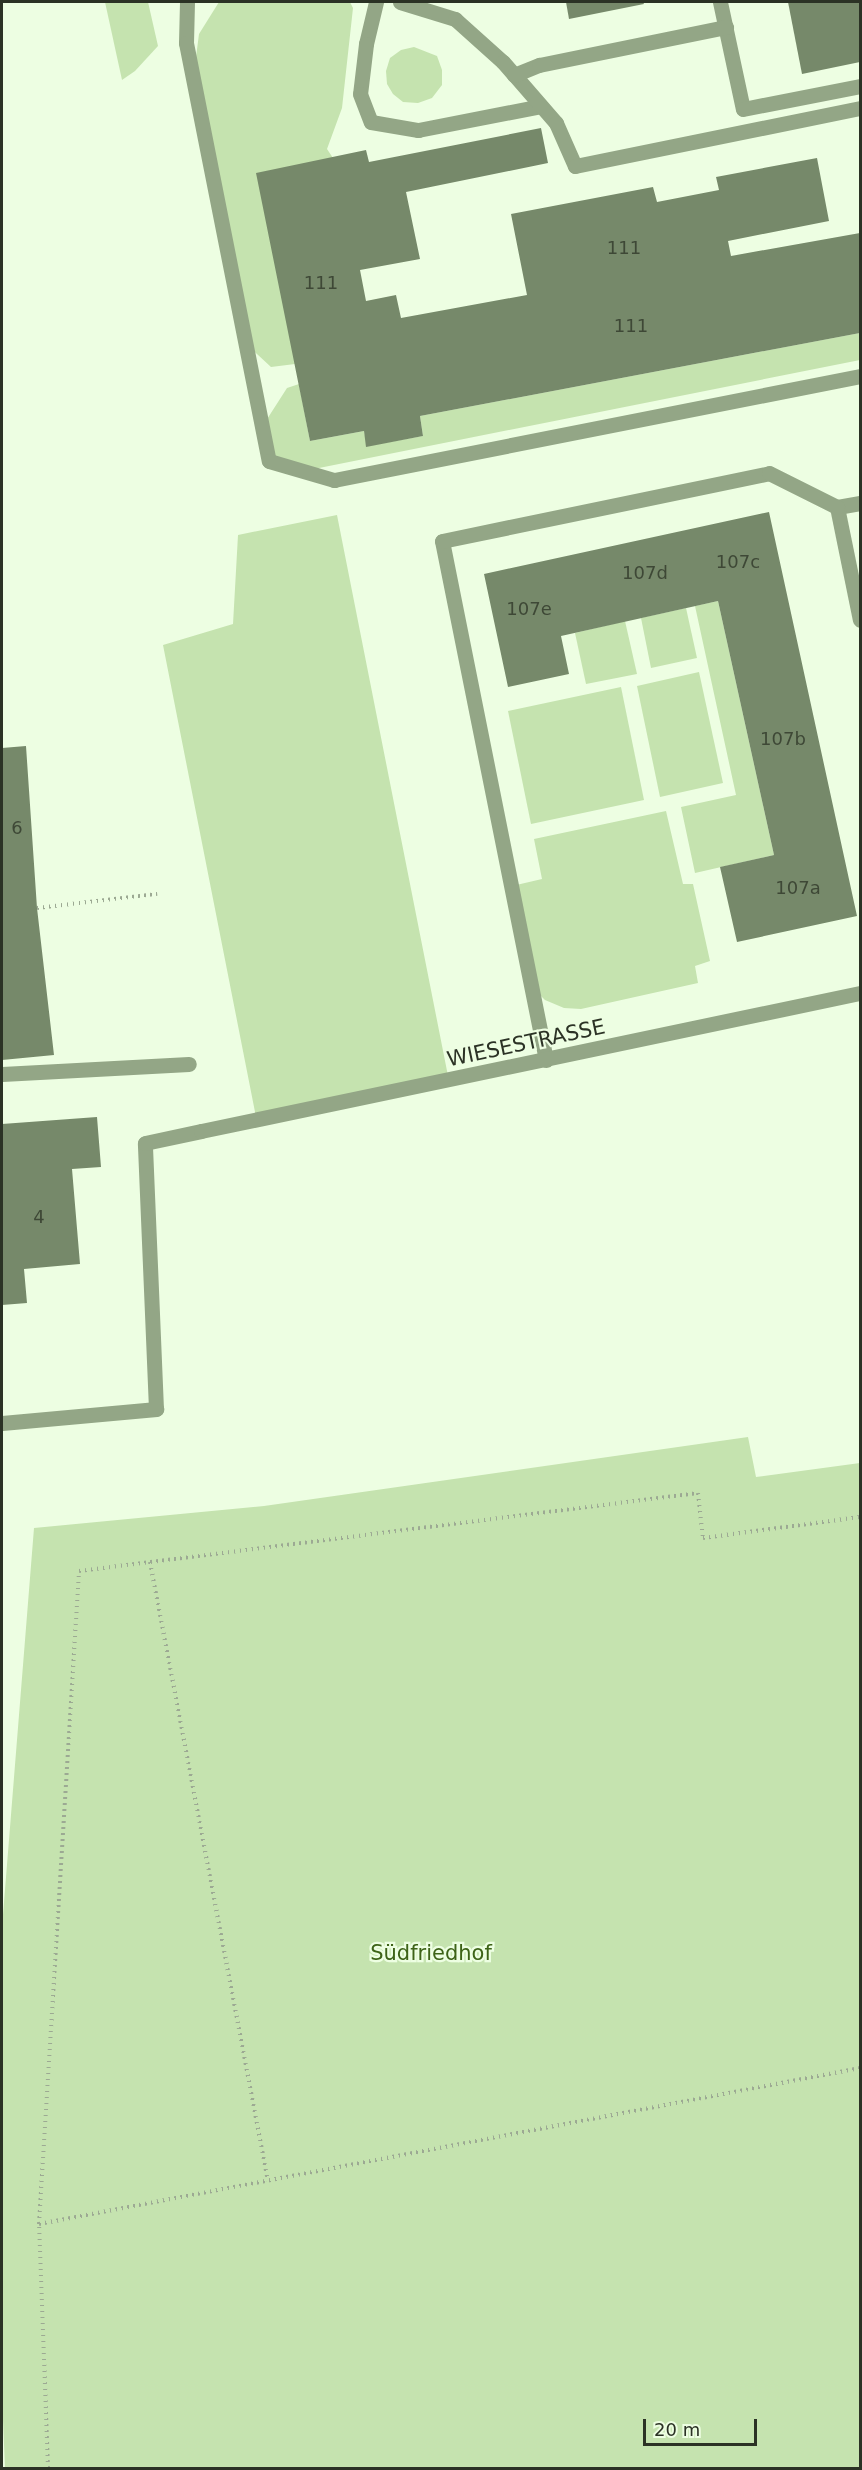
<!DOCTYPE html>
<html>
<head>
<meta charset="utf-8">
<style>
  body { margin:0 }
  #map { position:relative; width:862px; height:2470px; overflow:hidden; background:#edfee2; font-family:"DejaVu Sans",sans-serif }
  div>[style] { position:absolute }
  .green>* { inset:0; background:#c5e3af }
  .building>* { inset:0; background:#76896a }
  .path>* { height:4px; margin-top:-2px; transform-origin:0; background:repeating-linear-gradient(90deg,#9ca993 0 1.5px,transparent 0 6px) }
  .lane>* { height:15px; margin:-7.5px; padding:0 7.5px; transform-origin:7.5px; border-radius:7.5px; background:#93a686 }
  .street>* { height:15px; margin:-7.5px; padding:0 7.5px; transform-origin:7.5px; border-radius:7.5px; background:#93a686 }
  span { translate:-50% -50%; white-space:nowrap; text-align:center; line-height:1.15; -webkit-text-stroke:4.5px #edfee2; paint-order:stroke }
  .number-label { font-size:18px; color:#3e4836 }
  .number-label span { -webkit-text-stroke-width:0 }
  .street-label { font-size:21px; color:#2b3225 }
  .park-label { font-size:21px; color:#3d6317 }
  .frame { position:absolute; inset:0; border:3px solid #2b3225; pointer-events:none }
  .scale { position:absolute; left:643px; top:2419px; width:114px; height:27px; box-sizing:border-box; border:3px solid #2b3225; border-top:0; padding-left:8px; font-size:18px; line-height:21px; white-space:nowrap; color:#2b3225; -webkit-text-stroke:4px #edfee2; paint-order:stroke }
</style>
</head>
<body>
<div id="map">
  <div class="green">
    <i style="clip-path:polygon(105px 2px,148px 2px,158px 46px,135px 71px,122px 80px)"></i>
    <i style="clip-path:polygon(219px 2px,350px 2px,353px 8px,342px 108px,327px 149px,333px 158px,295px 364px,271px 367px,245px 343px,193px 80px,199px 34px)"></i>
    <i style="clip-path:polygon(414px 47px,437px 56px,442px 70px,442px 85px,432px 98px,418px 103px,403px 102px,393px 94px,387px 84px,386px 71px,390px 58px,401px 50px)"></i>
    <i style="clip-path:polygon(860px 333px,860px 360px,304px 471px,269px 461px,262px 427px,287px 388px,299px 384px,310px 441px,364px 431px,367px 446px,423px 436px,420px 416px)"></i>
    <i style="clip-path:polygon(337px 515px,449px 1081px,256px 1117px,163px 645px,233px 624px,238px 535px)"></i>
    <i style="clip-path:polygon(718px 601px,774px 855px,695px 873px,681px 807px,736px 795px,695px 606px)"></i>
    <i style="clip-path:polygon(686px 608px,697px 658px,651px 668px,641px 618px)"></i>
    <i style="clip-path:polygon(625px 621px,637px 674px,586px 684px,575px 633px)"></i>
    <i style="clip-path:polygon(699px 672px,723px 783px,660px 797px,637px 686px)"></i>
    <i style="clip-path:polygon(621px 687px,644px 800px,531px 824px,508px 711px)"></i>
    <i style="clip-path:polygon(666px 811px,683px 884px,693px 884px,710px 961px,695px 966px,698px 983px,581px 1009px,564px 1008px,545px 1000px,532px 987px,512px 886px,542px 879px,534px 839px)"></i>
    <i style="clip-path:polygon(748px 1437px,756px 1477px,860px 1463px,860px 2468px,5px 2468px,2px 2397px,2px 1927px,34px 1528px,264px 1506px)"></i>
  </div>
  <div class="building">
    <i style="clip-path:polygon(566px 2px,643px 2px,644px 4px,569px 19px)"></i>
    <i style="clip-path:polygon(788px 2px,860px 2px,860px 62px,802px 74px)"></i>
    <i style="clip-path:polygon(541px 128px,548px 163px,406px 192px,420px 259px,360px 270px,366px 301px,396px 295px,401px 318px,527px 295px,511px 214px,653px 187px,657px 202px,719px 190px,716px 177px,817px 158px,829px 221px,728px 241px,731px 256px,860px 233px,860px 333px,420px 416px,423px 436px,366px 447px,364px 431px,310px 441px,256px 173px,366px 150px,369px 162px)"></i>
    <i style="clip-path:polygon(769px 512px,857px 916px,737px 942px,720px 867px,774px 855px,718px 601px,561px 636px,569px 674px,508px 687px,484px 574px)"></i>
    <i style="clip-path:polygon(26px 746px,37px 908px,54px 1055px,2px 1060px,2px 748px)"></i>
    <i style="clip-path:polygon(97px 1117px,101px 1167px,72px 1169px,80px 1264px,24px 1269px,27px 1303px,2px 1305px,2px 1124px)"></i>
  </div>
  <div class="path">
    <i style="left:37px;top:908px;width:121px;rotate:-6.7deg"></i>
    <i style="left:150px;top:1562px;width:630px;rotate:79.21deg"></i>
    <i style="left:39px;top:2224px;width:654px;rotate:-86.49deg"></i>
    <i style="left:79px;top:1571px;width:624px;rotate:-7.18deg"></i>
    <i style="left:698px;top:1493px;width:45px;rotate:83.7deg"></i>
    <i style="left:703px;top:1538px;width:158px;rotate:-7.6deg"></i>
    <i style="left:48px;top:2468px;width:244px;rotate:-92.1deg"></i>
    <i style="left:39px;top:2224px;width:836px;rotate:-10.76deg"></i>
  </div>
  <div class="lane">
    <i style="left:187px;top:2px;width:41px;rotate:91.4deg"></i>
    <i style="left:186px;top:43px;width:426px;rotate:78.8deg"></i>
    <i style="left:269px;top:461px;width:68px;rotate:16.3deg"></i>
    <i style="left:334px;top:480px;width:536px;rotate:-11.18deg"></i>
    <i style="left:376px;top:2px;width:43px;rotate:103.4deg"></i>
    <i style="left:366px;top:44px;width:50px;rotate:96.8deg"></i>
    <i style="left:360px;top:94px;width:30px;rotate:69deg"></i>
    <i style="left:371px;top:122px;width:48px;rotate:9.7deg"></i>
    <i style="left:418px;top:130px;width:125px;rotate:-11deg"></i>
    <i style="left:400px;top:2px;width:58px;rotate:17.2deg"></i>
    <i style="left:455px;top:19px;width:64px;rotate:41.9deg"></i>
    <i style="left:503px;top:62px;width:81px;rotate:49deg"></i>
    <i style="left:556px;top:123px;width:47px;rotate:66.2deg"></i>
    <i style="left:575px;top:166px;width:291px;rotate:-11.5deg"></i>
    <i style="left:720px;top:2px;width:109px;rotate:77.9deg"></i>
    <i style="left:743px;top:109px;width:119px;rotate:-11.1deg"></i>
    <i style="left:514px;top:75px;width:27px;rotate:-22deg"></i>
    <i style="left:539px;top:65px;width:191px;rotate:-11.5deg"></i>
    <i style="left:860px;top:503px;width:23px;rotate:170deg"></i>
    <i style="left:837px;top:507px;width:115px;rotate:78.5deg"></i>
    <i style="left:546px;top:1060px;width:529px;rotate:-101.33deg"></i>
    <i style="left:442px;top:541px;width:334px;rotate:-11.7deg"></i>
    <i style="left:769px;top:473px;width:76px;rotate:26.6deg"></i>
    <i style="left:2px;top:1074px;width:187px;rotate:-3.1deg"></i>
    <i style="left:2px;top:1423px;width:155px;rotate:-5.2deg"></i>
    <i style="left:156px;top:1409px;width:266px;rotate:-92.4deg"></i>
    <i style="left:145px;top:1143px;width:57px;rotate:-12.1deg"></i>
  </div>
  <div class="street">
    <i style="left:201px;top:1131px;width:673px;rotate:-11.83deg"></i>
  </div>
  <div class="number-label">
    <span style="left:624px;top:248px">111</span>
    <span style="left:321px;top:283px">111</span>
    <span style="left:631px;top:326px">111</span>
    <span style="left:738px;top:562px">107c</span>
    <span style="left:645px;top:573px">107d</span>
    <span style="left:529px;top:609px">107e</span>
    <span style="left:783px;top:739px">107b</span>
    <span style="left:17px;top:828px">6</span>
    <span style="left:798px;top:888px">107a</span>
    <span style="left:39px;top:1217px">4</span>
  </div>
  <div class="street-label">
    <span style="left:526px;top:1043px;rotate:-12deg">WIESESTRASSE</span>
  </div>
  <div class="park-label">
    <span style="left:431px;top:1953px">Südfriedhof</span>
  </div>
  <div class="frame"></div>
  <div class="scale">20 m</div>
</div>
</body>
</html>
